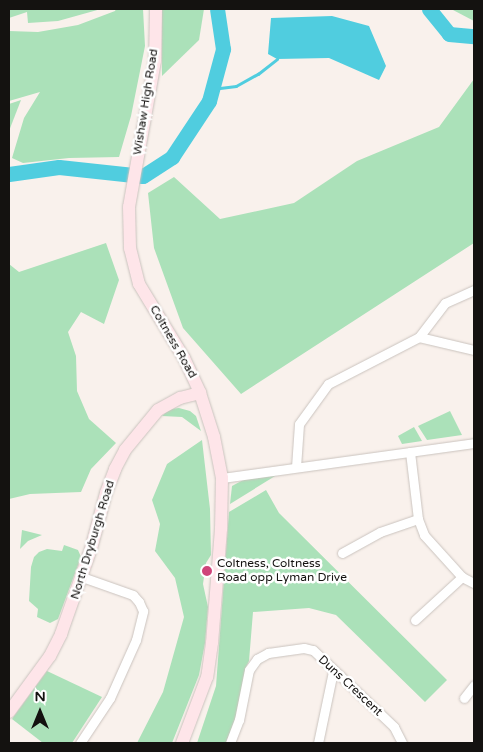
<!DOCTYPE html>
<html>
<head>
<meta charset="utf-8">
<style>
  body { margin:0 }
  #map { position:relative; width:483px; height:752px; overflow:hidden; background:#f9f1ec; font-family:"Varela Round",sans-serif }
  div>[style] { position:absolute }
  .green>* { inset:0; background:#abe1b9 }
  .water>* { inset:0; background:#50cddf }
  .stream>* { height:2.5px; margin:-1.25px; padding:0 1.25px; transform-origin:1.25px; border-radius:1.25px; background:#50cddf }
  .river>* { height:15px; margin:-7.5px; padding:0 7.5px; transform-origin:7.5px; border-radius:7.5px; background:#50cddf }
  .roads { filter:drop-shadow(0 0 1px #cac3be) drop-shadow(0 0 1px #cac3be) }
  .street>* { height:9px; margin:-4.5px; padding:0 4.5px; transform-origin:4.5px; border-radius:4.5px; background:#fff }
  .secondary>* { height:12px; margin:-6px; padding:0 6px; transform-origin:6px; border-radius:6px; background:#fee5e9 }
  .dots>* { width:14px; height:14px; translate:-50% -50%; box-sizing:border-box; border:2px solid #fff; border-radius:50% }
  span { translate:-50% -50%; white-space:nowrap; text-align:center; line-height:1.15; -webkit-text-stroke:5px #fff; paint-order:stroke }
  .street-label { font-size:12px; color:#141210 }
  .poi-label { font-size:12px; color:#141210 }
  .left { translate:0 -50%; text-align:left }
  .frame { position:absolute; inset:0; border:10px solid #141210; pointer-events:none }
  .north { position:absolute; left:15px; top:687px; width:50px; height:50px; -webkit-text-stroke:4px #fff; paint-order:stroke; rotate:0deg; font-size:14px; font-weight:700; line-height:20px; text-align:center; color:#141210 }
  .north::after { content:''; display:block; margin:auto; width:18px; height:22px; background:#141210; clip-path:polygon(50% 0,100% 100%,50% 72%,0 100%) }
</style>
</head>
<body>
<div id="map">
  <div class="green">
    <i style="clip-path:polygon(9px 9px,101px 9px,58px 21px,28px 23px,27px 12px,9px 18px)"></i>
    <i style="clip-path:polygon(116px 9px,143px 9px,145px 46px,131px 116px,119px 157px,69px 158px,23px 163px,12px 158px,24px 118px,40px 92px,9px 101px,9px 31px,38px 32px,78px 25px,115px 11px)"></i>
    <i style="clip-path:polygon(162px 9px,204px 9px,199px 40px,162px 76px)"></i>
    <i style="clip-path:polygon(452px 9px,474px 9px,474px 21px,453px 10px)"></i>
    <i style="clip-path:polygon(474px 79px,474px 243px,241px 394px,183px 328px,154px 248px,148px 193px,174px 177px,220px 219px,294px 203px,357px 161px,439px 127px)"></i>
    <i style="clip-path:polygon(21px 100px,9px 131px,9px 104px)"></i>
    <i style="clip-path:polygon(106px 243px,119px 280px,104px 324px,81px 312px,68px 332px,76px 356px,77px 391px,89px 419px,116px 443px,91px 469px,81px 492px,30px 494px,9px 499px,9px 264px,19px 272px)"></i>
    <i style="clip-path:polygon(179px 408px,190px 411px,196px 416px,201px 431px,182px 417px,162px 416px,170px 409px)"></i>
    <i style="clip-path:polygon(450px 411px,462px 435px,427px 440px,418px 426px)"></i>
    <i style="clip-path:polygon(414px 427px,422px 441px,402px 444px,398px 436px)"></i>
    <i style="clip-path:polygon(202px 440px,210px 509px,211px 555px,206px 563px,203px 584px,208px 607px,205px 643px,199px 675px,172px 743px,137px 743px,163px 692px,184px 617px,175px 578px,155px 551px,160px 524px,152px 500px,167px 464px)"></i>
    <i style="clip-path:polygon(280px 473px,230px 504px,232px 486px,245px 479px)"></i>
    <i style="clip-path:polygon(266px 490px,279px 513px,447px 680px,425px 702px,336px 615px,309px 608px,253px 612px,249px 661px,246px 667px,235px 720px,226px 743px,197px 743px,216px 686px,229px 512px)"></i>
    <i style="clip-path:polygon(22px 530px,42px 535px,28px 541px,20px 549px)"></i>
    <i style="clip-path:polygon(64px 545px,78px 550px,81px 557px,58px 619px,50px 623px,37px 617px,38px 609px,29px 601px,31px 567px,34px 557px,39px 552px,47px 549px,62px 551px)"></i>
    <i style="clip-path:polygon(47px 671px,102px 697px,72px 743px,43px 743px,12px 719px)"></i>
  </div>
  <div class="water">
    <i style="clip-path:polygon(332px 16px,369px 26px,386px 66px,379px 80px,329px 58px,277px 59px,268px 54px,271px 18px)"></i>
  </div>
  <div class="stream">
    <i style="left:212px;top:89px;width:24px;rotate:-7deg"></i>
    <i style="left:236px;top:86px;width:25px;rotate:-29deg"></i>
    <i style="left:258px;top:74px;width:24px;rotate:-38deg"></i>
  </div>
  <div class="river">
    <i style="left:429px;top:9px;width:32px;rotate:51deg"></i>
    <i style="left:449px;top:34px;width:25px;rotate:5deg"></i>
    <i style="left:9px;top:174px;width:50px;rotate:-8deg"></i>
    <i style="left:59px;top:167px;width:84px;rotate:6.1deg"></i>
    <i style="left:143px;top:176px;width:35px;rotate:-33deg"></i>
    <i style="left:172px;top:157px;width:67px;rotate:-56.5deg"></i>
    <i style="left:209px;top:101px;width:54px;rotate:-74.9deg"></i>
    <i style="left:223px;top:49px;width:40px;rotate:-98.5deg"></i>
  </div>
  <div class="roads">
    <div class="street">
      <i style="left:419px;top:337px;width:43px;rotate:-52.6deg"></i>
      <i style="left:445px;top:303px;width:32px;rotate:-24deg"></i>
      <i style="left:410px;top:452px;width:67px;rotate:83.2deg"></i>
      <i style="left:418px;top:519px;width:17px;rotate:69deg"></i>
      <i style="left:424px;top:535px;width:57px;rotate:47.9deg"></i>
      <i style="left:462px;top:577px;width:13px;rotate:27deg"></i>
      <i style="left:296px;top:467px;width:43px;rotate:-86deg"></i>
      <i style="left:299px;top:424px;width:49px;rotate:-54.1deg"></i>
      <i style="left:328px;top:384px;width:102px;rotate:-27.3deg"></i>
      <i style="left:419px;top:337px;width:57px;rotate:13.3deg"></i>
      <i style="left:222px;top:478px;width:254px;rotate:-7.9deg"></i>
      <i style="left:342px;top:553px;width:43px;rotate:-28.9deg"></i>
      <i style="left:380px;top:532px;width:40px;rotate:-18.9deg"></i>
      <i style="left:415px;top:620px;width:64px;rotate:-42.5deg"></i>
      <i style="left:464px;top:698px;width:16px;rotate:-52deg"></i>
      <i style="left:80px;top:743px;width:54px;rotate:-56.3deg"></i>
      <i style="left:110px;top:698px;width:64px;rotate:-65.9deg"></i>
      <i style="left:136px;top:640px;width:30px;rotate:-76deg"></i>
      <i style="left:143px;top:611px;width:10px;rotate:-114deg"></i>
      <i style="left:139px;top:602px;width:9px;rotate:-131deg"></i>
      <i style="left:133px;top:595px;width:54px;rotate:-160.6deg"></i>
      <i style="left:230px;top:743px;width:25px;rotate:-69deg"></i>
      <i style="left:239px;top:720px;width:51px;rotate:-78.7deg"></i>
      <i style="left:249px;top:670px;width:14px;rotate:-54deg"></i>
      <i style="left:257px;top:659px;width:13px;rotate:-29deg"></i>
      <i style="left:268px;top:653px;width:36px;rotate:-8deg"></i>
      <i style="left:304px;top:648px;width:9px;rotate:13deg"></i>
      <i style="left:313px;top:650px;width:112px;rotate:43.5deg"></i>
      <i style="left:394px;top:727px;width:18px;rotate:63deg"></i>
      <i style="left:318px;top:743px;width:74px;rotate:-78.2deg"></i>
    </div>
    <div class="secondary">
      <i style="left:156px;top:9px;width:52px;rotate:91.1deg"></i>
      <i style="left:155px;top:61px;width:148px;rotate:100.1deg"></i>
      <i style="left:129px;top:207px;width:41px;rotate:88.6deg"></i>
      <i style="left:130px;top:248px;width:37px;rotate:76deg"></i>
      <i style="left:139px;top:284px;width:87px;rotate:58.7deg"></i>
      <i style="left:184px;top:358px;width:38px;rotate:65deg"></i>
      <i style="left:200px;top:393px;width:46px;rotate:72.3deg"></i>
      <i style="left:214px;top:437px;width:42px;rotate:79deg"></i>
      <i style="left:222px;top:478px;width:51px;rotate:91.1deg"></i>
      <i style="left:221px;top:529px;width:114px;rotate:94.5deg"></i>
      <i style="left:212px;top:643px;width:34px;rotate:98deg"></i>
      <i style="left:207px;top:677px;width:71px;rotate:110.7deg"></i>
      <i style="left:9px;top:712px;width:69px;rotate:-53.8deg"></i>
      <i style="left:50px;top:656px;width:25px;rotate:-63deg"></i>
      <i style="left:61px;top:634px;width:90px;rotate:-70.6deg"></i>
      <i style="left:91px;top:549px;width:58px;rotate:-75deg"></i>
      <i style="left:106px;top:493px;width:26px;rotate:-69deg"></i>
      <i style="left:115px;top:469px;width:21px;rotate:-62deg"></i>
      <i style="left:125px;top:450px;width:52px;rotate:-50.5deg"></i>
      <i style="left:158px;top:410px;width:25px;rotate:-29deg"></i>
      <i style="left:180px;top:398px;width:21px;rotate:-14deg"></i>
    </div>
  </div>
  <div class="dots">
    <i style="left:207px;top:571px;background:#cf447a"></i>
  </div>
  <div class="street-label">
    <span style="left:146px;top:102px;rotate:-81deg">Wishaw High Road</span>
    <span style="left:173px;top:342px;rotate:60deg">Coltness Road</span>
    <span style="left:93px;top:540px;rotate:-73deg">North Dryburgh Road</span>
    <span style="left:350px;top:686px;rotate:43deg">Duns Crescent</span>
  </div>
  <div class="poi-label">
    <span class="left" style="left:217px;top:571px">Coltness, Coltness<br>Road opp Lyman Drive</span>
  </div>
  <div class="frame"></div>
  <div class="north">N</div>
</div>
</body>
</html>
